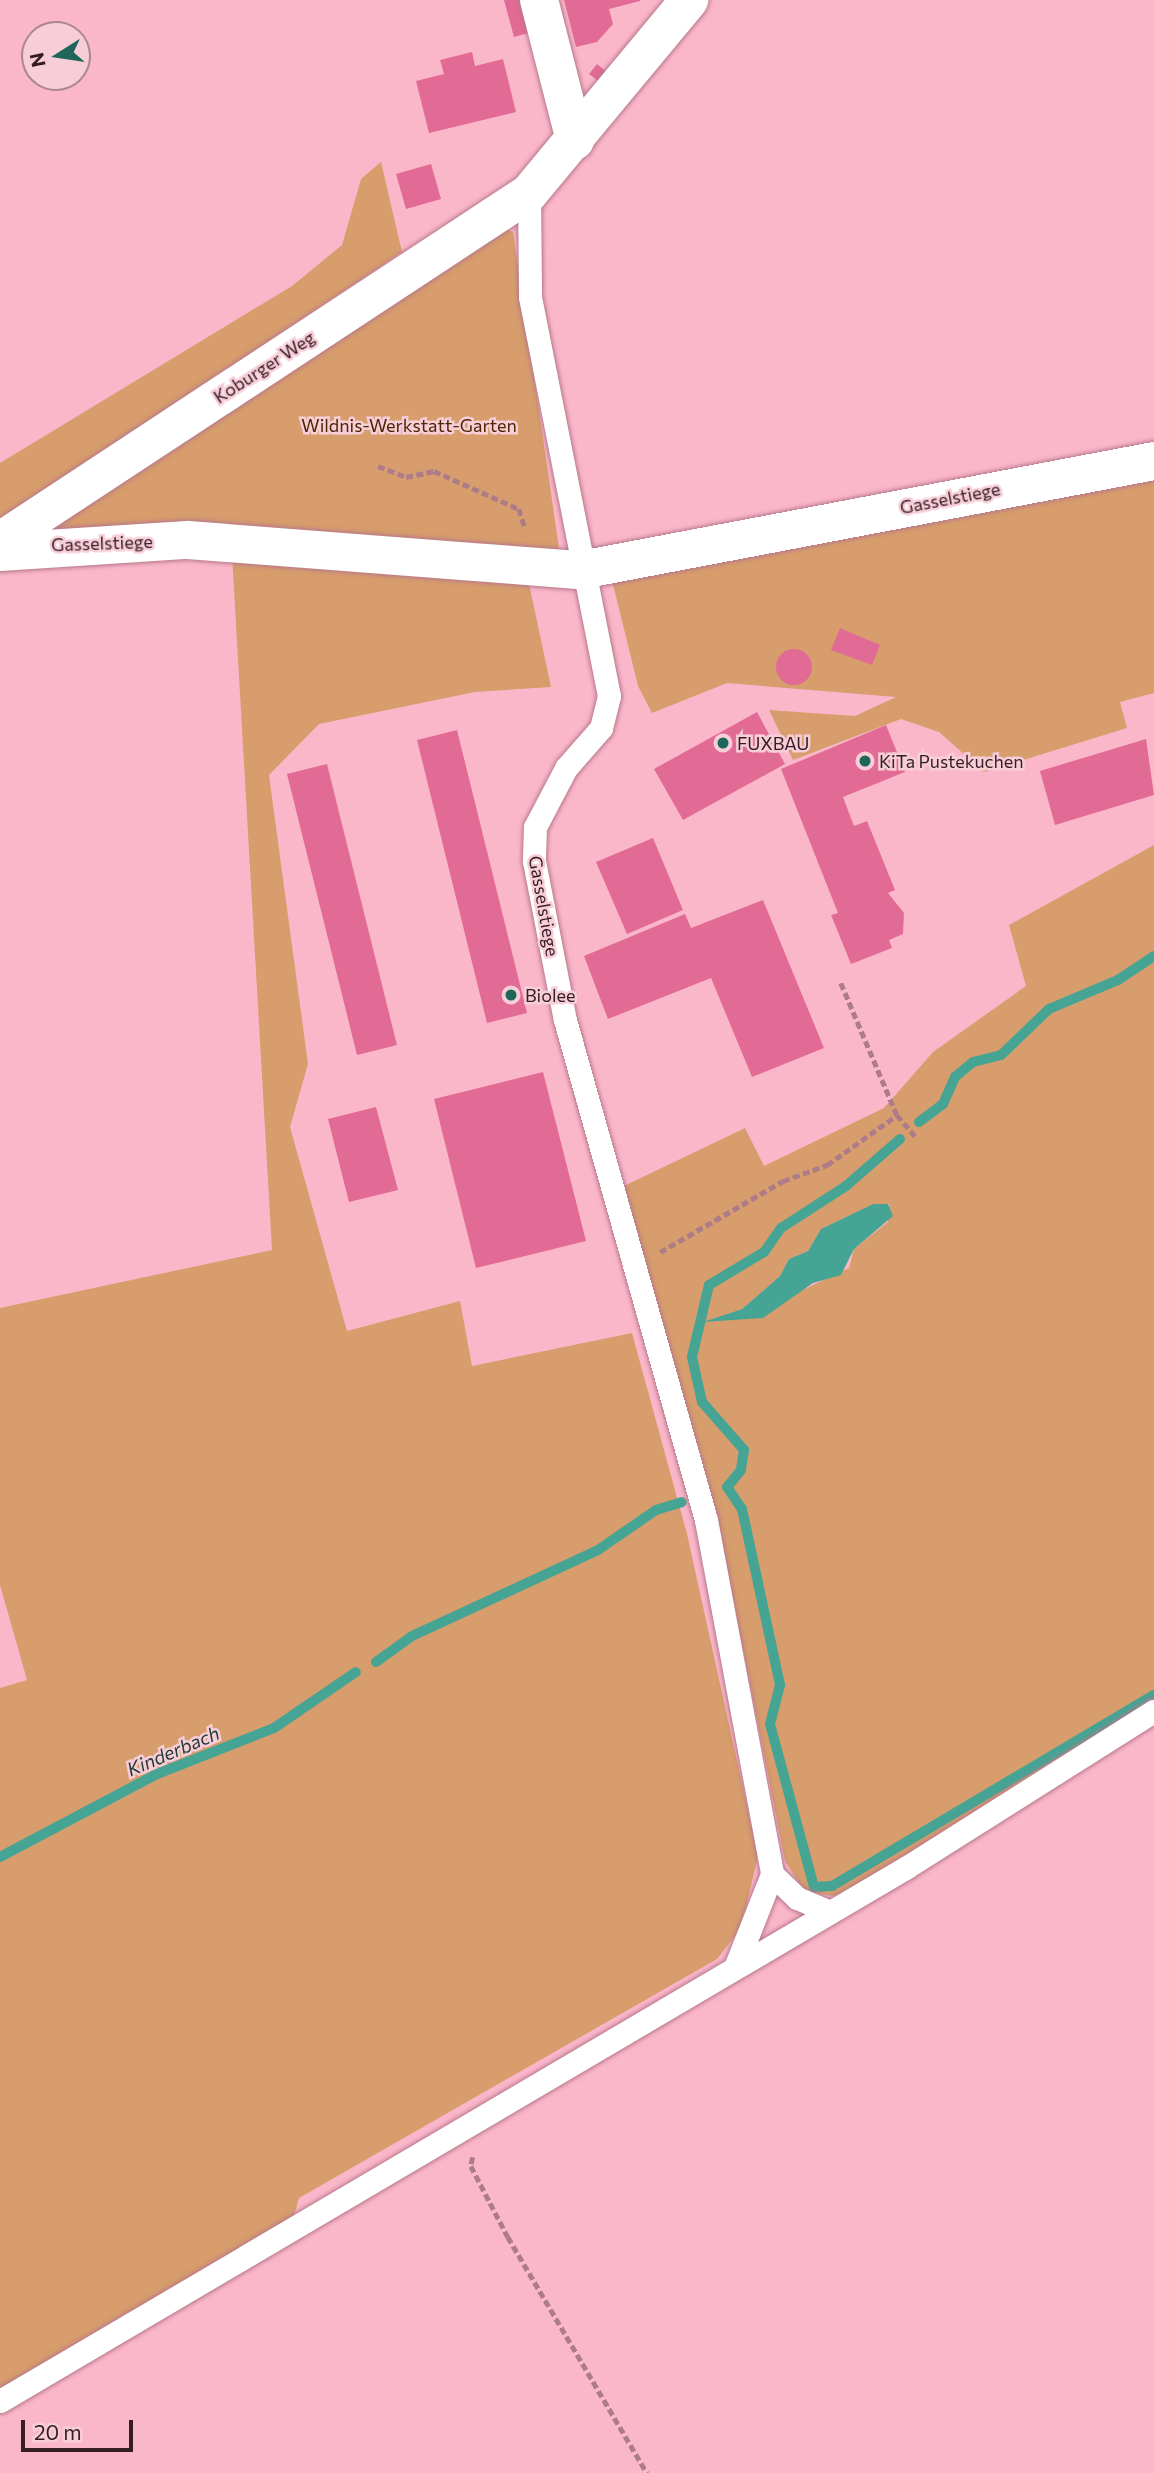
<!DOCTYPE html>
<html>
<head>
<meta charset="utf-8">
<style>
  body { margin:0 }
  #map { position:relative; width:1154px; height:2473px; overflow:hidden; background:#fbb7ca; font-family:Commissioner,sans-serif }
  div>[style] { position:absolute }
  .green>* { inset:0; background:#d79d6c }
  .water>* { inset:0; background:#46a494 }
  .stream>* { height:10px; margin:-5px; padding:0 5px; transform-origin:5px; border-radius:5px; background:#46a494 }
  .building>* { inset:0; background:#e26b95 }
  .round { border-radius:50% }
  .path>* { height:4.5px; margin-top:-2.25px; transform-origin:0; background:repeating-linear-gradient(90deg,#ae7b89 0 7px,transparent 0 10.5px) }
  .roads { filter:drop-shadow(0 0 2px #b7788b) drop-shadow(0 0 2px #b7788b) }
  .lane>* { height:23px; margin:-11.5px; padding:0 11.5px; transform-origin:11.5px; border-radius:11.5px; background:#fff }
  .street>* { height:38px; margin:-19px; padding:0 19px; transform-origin:19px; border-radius:19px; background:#fff }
  .dots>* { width:19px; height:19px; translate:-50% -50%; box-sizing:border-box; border:4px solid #f7cdd8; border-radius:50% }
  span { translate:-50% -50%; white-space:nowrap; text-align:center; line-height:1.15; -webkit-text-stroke:5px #f7cdd8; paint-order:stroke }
  .street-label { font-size:18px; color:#361d25 }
  .park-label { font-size:18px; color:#4b2600 }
  .poi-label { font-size:18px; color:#361d25 }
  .left { translate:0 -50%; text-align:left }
  .water-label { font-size:19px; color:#1f3c36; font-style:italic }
  .north { position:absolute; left:21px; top:21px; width:70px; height:70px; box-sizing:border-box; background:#f7cdd8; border:2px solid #aa8790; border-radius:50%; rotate:258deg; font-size:19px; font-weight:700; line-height:28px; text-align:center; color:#361d25 }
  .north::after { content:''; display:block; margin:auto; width:24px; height:32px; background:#1e655a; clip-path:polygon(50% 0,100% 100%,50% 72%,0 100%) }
  .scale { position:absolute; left:21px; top:2420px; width:112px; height:32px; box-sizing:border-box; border:4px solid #361d25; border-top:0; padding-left:9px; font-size:21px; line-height:24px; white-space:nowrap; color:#361d25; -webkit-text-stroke:5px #f7cdd8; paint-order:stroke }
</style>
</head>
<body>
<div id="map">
  <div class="green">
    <i style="clip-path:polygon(381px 162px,402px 252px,0 521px,0 463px,292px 286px,342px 245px,361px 179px)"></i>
    <i style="clip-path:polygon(501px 227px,513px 232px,559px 548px,549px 557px,32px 530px)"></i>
    <i style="clip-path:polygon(1154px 471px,1154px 693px,1120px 702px,1127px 728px,984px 772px,939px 732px,901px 719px,793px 760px,769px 710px,855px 716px,896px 697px,727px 683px,652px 713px,638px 686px,611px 576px)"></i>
    <i style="clip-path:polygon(232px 555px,528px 579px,551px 687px,475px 692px,319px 724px,269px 775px,308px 1064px,290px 1127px,347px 1331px,460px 1301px,472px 1366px,632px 1333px,687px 1534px,758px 1856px,741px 1928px,717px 1959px,299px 2198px,294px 2216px,0 2393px,0 1688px,27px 1680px,0 1585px,0 1308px,272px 1250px)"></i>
    <i style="clip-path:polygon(evenodd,1154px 845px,1154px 1701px,865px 1882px,834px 1896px,805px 1892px,785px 1861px,716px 1513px,657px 1327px,624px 1186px,745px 1128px,764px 1166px,884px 1108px,933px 1052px,1026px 986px,1009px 925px,1154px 845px,873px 1204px,889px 1204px,888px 1222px,854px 1249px,849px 1268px,794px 1294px,703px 1322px,742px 1309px,780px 1276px,789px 1259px,808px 1251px,821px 1229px,873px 1204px)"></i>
  </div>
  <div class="water">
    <i style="clip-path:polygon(873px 1204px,888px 1204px,893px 1216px,854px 1249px,841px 1275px,813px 1283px,763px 1318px,703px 1322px,742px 1309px,780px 1276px,789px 1259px,808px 1251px,821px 1229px)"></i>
  </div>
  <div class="stream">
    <i style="left:919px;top:1122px;width:30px;rotate:-37deg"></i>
    <i style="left:943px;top:1104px;width:30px;rotate:-66deg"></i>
    <i style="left:955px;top:1077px;width:23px;rotate:-40deg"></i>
    <i style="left:973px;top:1062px;width:29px;rotate:-14deg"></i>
    <i style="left:1001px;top:1055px;width:66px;rotate:-43.8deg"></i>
    <i style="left:1049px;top:1009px;width:75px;rotate:-22.8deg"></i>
    <i style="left:1118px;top:980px;width:43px;rotate:-33.7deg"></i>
    <i style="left:900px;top:1139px;width:72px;rotate:139deg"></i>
    <i style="left:846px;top:1186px;width:77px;rotate:147.1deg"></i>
    <i style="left:781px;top:1228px;width:29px;rotate:125deg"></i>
    <i style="left:764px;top:1252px;width:64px;rotate:149deg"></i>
    <i style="left:709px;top:1285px;width:74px;rotate:103.3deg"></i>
    <i style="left:692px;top:1357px;width:46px;rotate:77.5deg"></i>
    <i style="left:702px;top:1402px;width:64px;rotate:48.8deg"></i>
    <i style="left:744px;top:1450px;width:20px;rotate:99deg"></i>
    <i style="left:741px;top:1470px;width:22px;rotate:129deg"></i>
    <i style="left:727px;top:1487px;width:27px;rotate:56deg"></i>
    <i style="left:742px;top:1509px;width:180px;rotate:77.8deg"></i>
    <i style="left:780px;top:1685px;width:40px;rotate:104.4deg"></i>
    <i style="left:770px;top:1724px;width:169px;rotate:74.9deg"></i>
    <i style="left:814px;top:1887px;width:18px;rotate:-3deg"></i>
    <i style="left:832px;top:1886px;width:374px;rotate:-30.7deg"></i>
    <i style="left:376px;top:1662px;width:44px;rotate:-35.8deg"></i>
    <i style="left:412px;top:1636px;width:205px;rotate:-24.8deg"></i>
    <i style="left:598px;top:1550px;width:70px;rotate:-34.6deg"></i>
    <i style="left:656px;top:1510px;width:27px;rotate:-17deg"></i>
    <i style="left:0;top:1857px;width:178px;rotate:-27.9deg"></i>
    <i style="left:157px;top:1774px;width:126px;rotate:-21.5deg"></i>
    <i style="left:274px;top:1728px;width:99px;rotate:-34.3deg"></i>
  </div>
  <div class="building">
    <i style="clip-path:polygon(504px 0,528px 0,536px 31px,514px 37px)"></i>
    <i style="clip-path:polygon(564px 0,640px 0,640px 1px,609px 9px,613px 24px,597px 42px,576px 47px)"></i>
    <i style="clip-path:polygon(472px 52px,475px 66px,503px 59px,516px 112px,429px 133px,416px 81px,444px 74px,440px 60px)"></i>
    <i style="clip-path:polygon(597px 64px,608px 73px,601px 83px,589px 74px)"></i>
    <i style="clip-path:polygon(431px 164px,441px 199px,406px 209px,396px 174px)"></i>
    <i style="clip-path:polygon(840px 628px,880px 645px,872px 665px,831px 650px)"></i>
    <i class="round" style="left:776px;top:649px;width:36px;height:36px"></i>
    <i style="clip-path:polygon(757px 712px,785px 764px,683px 820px,654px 769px)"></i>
    <i style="clip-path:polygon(886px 725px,905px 772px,843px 797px,854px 826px,867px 821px,895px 890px,888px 893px,904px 913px,903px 934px,889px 940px,892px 948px,851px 964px,831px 915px,838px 913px,781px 769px)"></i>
    <i style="clip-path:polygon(457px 730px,527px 1013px,487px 1023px,417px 740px)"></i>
    <i style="clip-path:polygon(1146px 739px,1154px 795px,1055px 825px,1040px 771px)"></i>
    <i style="clip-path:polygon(327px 764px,397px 1045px,357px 1055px,287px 774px)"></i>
    <i style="clip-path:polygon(653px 838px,683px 910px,627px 934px,596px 862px)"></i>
    <i style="clip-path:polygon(763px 900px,824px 1048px,752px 1077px,711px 978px,608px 1019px,584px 956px,685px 914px,691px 928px)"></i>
    <i style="clip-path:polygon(543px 1072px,586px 1241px,476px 1268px,434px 1099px)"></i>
    <i style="clip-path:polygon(376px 1107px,398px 1190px,349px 1202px,328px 1119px)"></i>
  </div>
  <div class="path">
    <i style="left:378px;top:466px;width:30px;rotate:21deg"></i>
    <i style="left:406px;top:477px;width:29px;rotate:-12deg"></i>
    <i style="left:434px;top:471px;width:93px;rotate:24.1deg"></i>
    <i style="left:519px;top:509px;width:19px;rotate:72deg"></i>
    <i style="left:841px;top:983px;width:143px;rotate:67deg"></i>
    <i style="left:897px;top:1115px;width:28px;rotate:49deg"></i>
    <i style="left:660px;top:1252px;width:142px;rotate:-30deg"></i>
    <i style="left:783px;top:1181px;width:47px;rotate:-20deg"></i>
    <i style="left:827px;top:1165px;width:86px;rotate:-35.5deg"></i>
    <i style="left:473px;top:2157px;width:9px;rotate:103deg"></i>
    <i style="left:471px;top:2166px;width:80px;rotate:62.5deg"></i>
    <i style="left:508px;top:2237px;width:274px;rotate:59.5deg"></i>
  </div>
  <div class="roads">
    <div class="lane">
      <i style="left:529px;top:193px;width:104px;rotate:89.4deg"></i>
      <i style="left:530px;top:297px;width:407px;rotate:78.8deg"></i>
      <i style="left:609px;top:696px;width:33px;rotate:104deg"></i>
      <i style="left:601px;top:728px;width:53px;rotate:131.2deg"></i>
      <i style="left:566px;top:768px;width:67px;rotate:117.7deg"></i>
      <i style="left:535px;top:827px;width:34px;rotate:92deg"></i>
      <i style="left:534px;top:861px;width:162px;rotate:79deg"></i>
      <i style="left:565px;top:1020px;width:520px;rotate:74.25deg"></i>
      <i style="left:706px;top:1520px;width:360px;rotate:79.4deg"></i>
      <i style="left:772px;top:1874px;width:35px;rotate:44deg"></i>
      <i style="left:797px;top:1898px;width:36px;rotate:23deg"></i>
      <i style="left:736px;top:1965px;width:98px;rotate:-68.4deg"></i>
      <i style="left:0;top:2401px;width:1053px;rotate:-30.49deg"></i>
      <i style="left:907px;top:1867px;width:292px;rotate:-32.3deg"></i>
    </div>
    <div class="street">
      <i style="left:539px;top:0;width:145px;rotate:75.6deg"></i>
      <i style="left:0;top:541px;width:633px;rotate:-33.34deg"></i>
      <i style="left:529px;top:193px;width:251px;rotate:-50.3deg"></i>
      <i style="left:0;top:552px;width:188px;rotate:-3.7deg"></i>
      <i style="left:188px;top:540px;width:394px;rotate:4.4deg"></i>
      <i style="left:581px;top:570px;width:583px;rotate:-10.77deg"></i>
    </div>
  </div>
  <div class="dots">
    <i style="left:723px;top:743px;background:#1e655a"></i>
    <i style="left:865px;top:761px;background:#1e655a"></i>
    <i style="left:511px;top:995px;background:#1e655a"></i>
  </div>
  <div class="street-label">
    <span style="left:264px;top:367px;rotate:-33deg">Koburger Weg</span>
    <span style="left:950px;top:498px;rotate:-11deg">Gasselstiege</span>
    <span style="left:102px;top:543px;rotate:-2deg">Gasselstiege</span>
    <span style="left:544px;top:906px;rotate:80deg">Gasselstiege</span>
  </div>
  <div class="park-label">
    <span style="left:409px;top:425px">Wildnis-Werkstatt-Garten</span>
  </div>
  <div class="poi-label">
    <span class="left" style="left:737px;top:743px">FUXBAU</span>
    <span class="left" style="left:879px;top:761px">KiTa Pustekuchen</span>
    <span class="left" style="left:525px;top:995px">Biolee</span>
  </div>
  <div class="water-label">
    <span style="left:173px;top:1751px;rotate:-23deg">Kinderbach</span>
  </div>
  <div class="north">N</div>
  <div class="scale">20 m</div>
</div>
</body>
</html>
